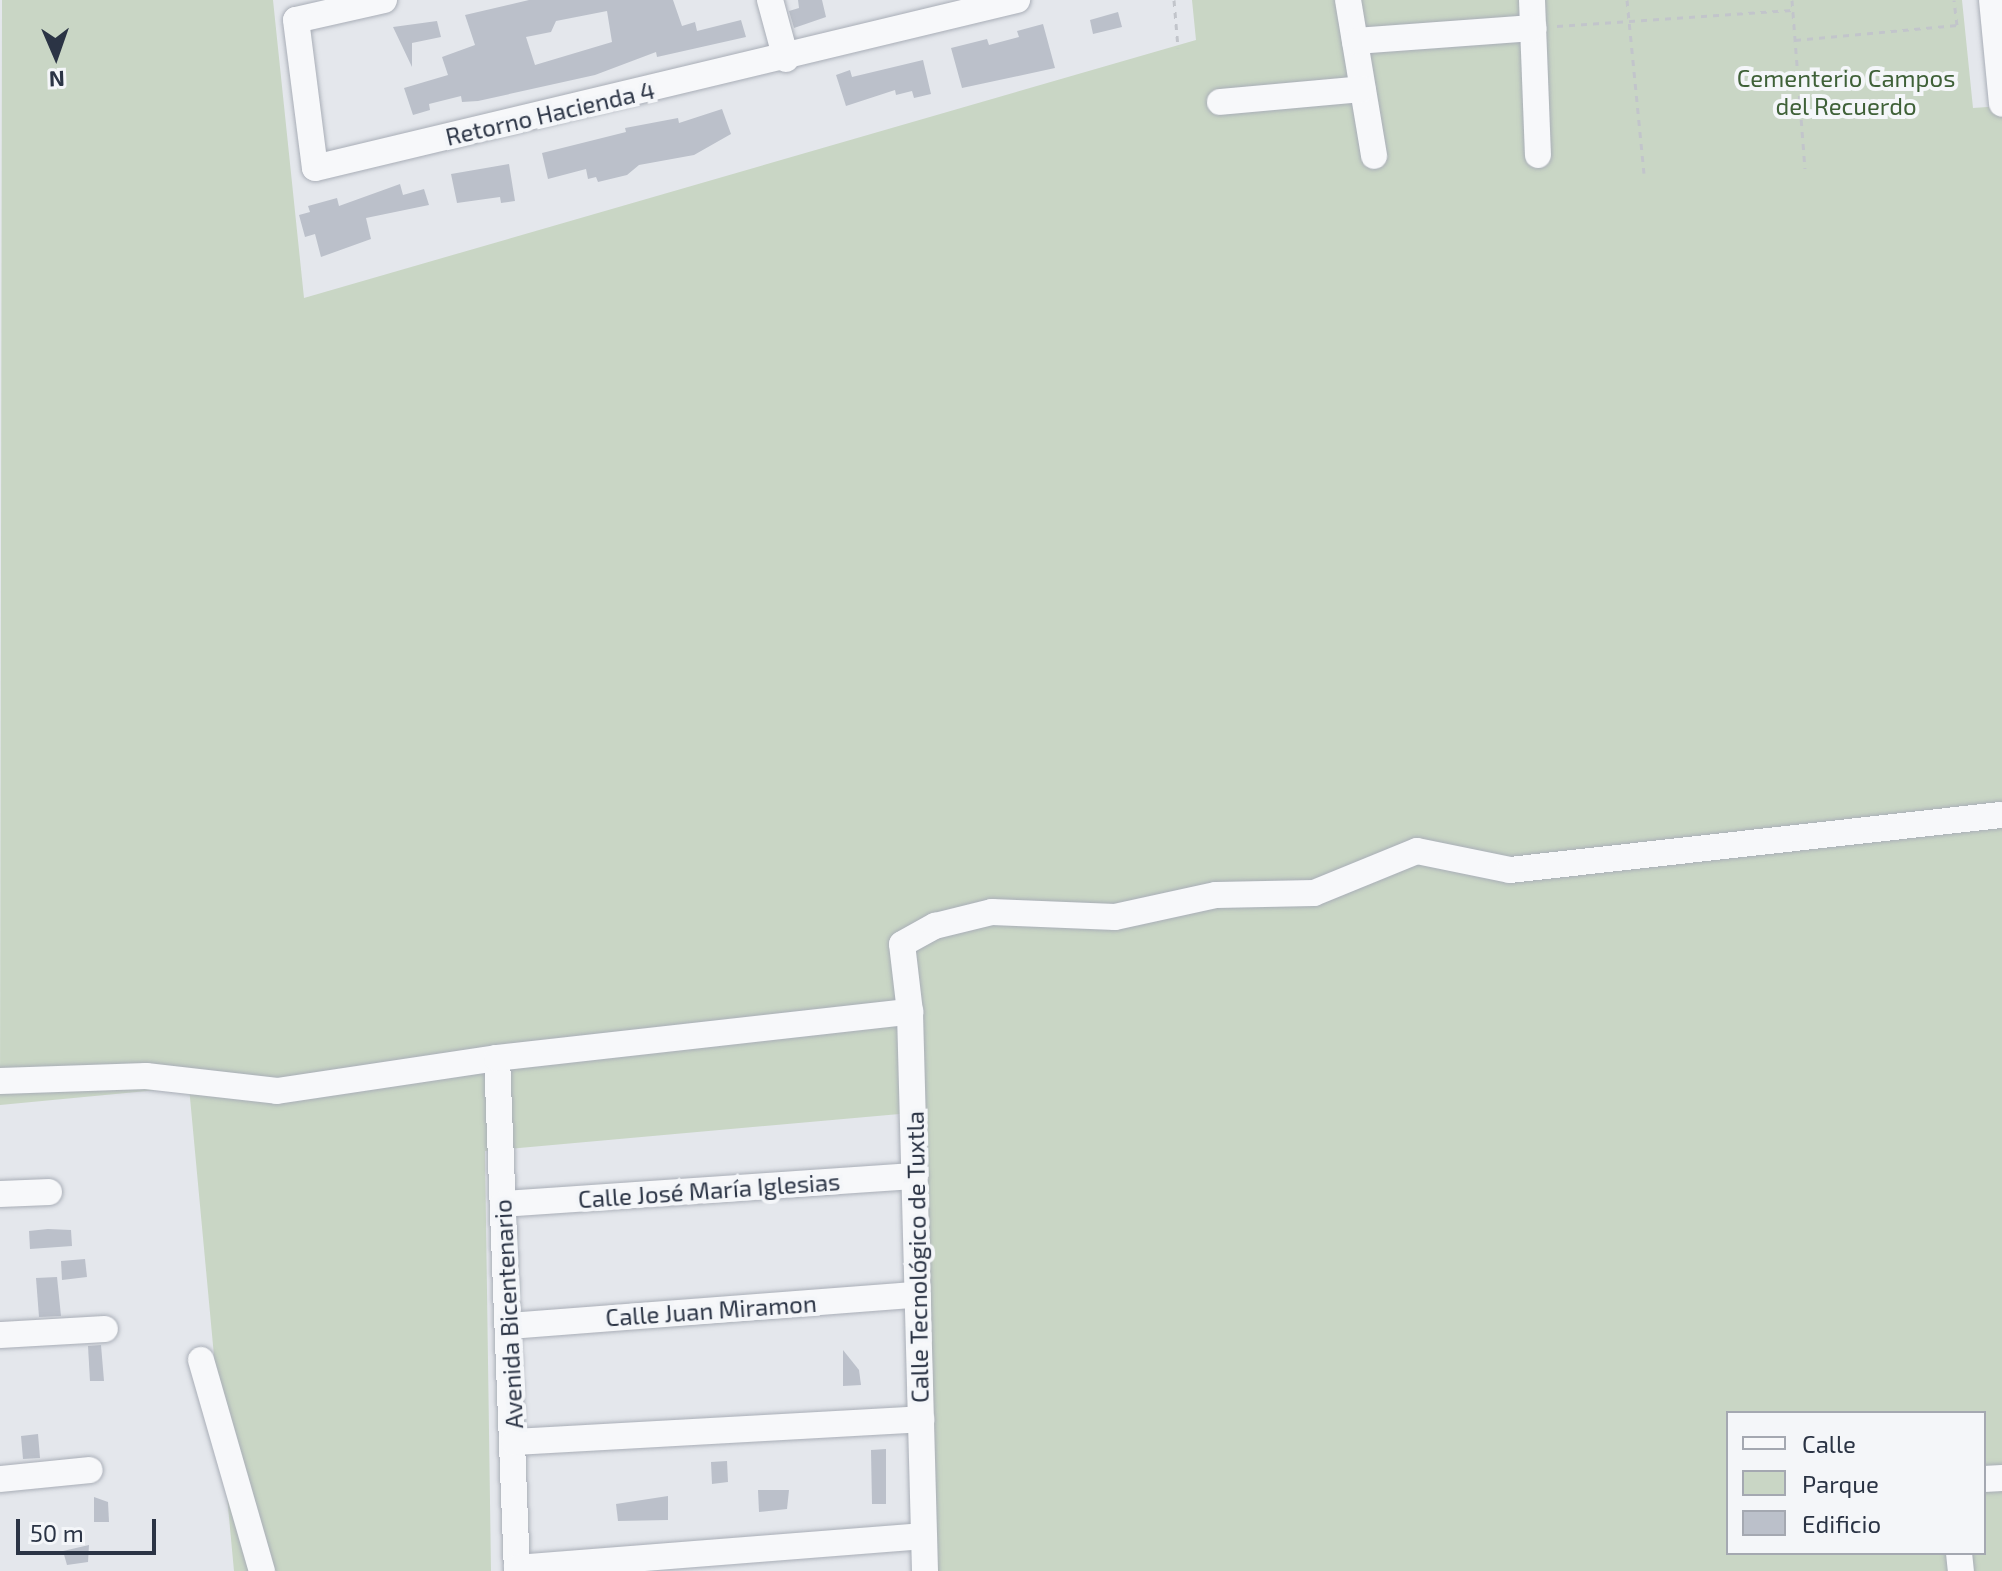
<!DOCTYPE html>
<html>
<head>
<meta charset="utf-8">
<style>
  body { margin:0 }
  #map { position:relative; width:2002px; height:1571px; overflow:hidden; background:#e4e7ec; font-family:"Exo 2",sans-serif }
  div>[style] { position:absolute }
  .green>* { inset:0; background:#c9d6c5 }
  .building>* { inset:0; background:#bbc0ca }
  .path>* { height:3px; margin-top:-1.5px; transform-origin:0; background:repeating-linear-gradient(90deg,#c2c5cb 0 6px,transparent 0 12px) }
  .roads { filter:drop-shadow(0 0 2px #a9aeb7) drop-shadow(0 0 2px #a9aeb7) }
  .minor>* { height:26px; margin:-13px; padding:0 13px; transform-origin:13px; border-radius:13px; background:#f7f8fa }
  span { translate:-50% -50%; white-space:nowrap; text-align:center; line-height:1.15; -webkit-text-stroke:8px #f4f6f9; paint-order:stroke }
  .park-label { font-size:24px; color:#3f6138 }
  .street-label { font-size:24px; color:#2b3445 }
  .legend { position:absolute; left:1726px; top:1411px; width:260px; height:144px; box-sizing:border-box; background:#f4f6f9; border:2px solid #a4a8b1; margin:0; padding:10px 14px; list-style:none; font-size:24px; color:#2b3445 }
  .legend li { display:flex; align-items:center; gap:16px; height:40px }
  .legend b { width:40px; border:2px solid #a4a8b1 }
  .north { position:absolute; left:16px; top:16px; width:80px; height:80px; -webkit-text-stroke:6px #f4f6f9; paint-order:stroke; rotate:178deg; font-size:22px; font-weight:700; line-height:32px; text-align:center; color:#2b3445 }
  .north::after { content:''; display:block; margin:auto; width:28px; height:36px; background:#2b3445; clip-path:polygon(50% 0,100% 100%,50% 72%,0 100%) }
  .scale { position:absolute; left:16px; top:1519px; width:140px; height:36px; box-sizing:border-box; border:4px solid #2b3445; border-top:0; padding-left:10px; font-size:24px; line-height:28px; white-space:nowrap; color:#2b3445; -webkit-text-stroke:6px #f4f6f9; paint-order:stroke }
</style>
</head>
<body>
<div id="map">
  <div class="green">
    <i style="clip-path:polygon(evenodd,2px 0,273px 0,304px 298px,1196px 40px,1192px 0,1962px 0,1973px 108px,2002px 106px,2002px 1571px,937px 1571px,922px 1112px,485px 1151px,491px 1571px,234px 1571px,189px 1087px,0 1105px,2px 0,1728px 1413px,1984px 1413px,1984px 1553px,1728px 1553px,1728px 1413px)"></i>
  </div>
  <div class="building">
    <i style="clip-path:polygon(evenodd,529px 0,673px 0,682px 26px,695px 22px,697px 31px,741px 20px,746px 37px,657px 57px,656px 52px,595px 75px,478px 101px,462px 102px,461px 96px,429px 104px,430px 110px,413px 115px,404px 88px,448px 75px,442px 57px,475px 45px,465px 15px,529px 0,607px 11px,612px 42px,535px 65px,526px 37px,551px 32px,556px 21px,607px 11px)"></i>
    <i style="clip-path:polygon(798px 0,822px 0,826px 17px,794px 28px,789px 11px,799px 8px)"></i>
    <i style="clip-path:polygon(1118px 12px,1122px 27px,1093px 34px,1090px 20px)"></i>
    <i style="clip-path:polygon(437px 21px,441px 37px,412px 43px,412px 67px,393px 27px)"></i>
    <i style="clip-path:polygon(1043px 24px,1055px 68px,962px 88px,951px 48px,987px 39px,989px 45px,1019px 37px,1017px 31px)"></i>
    <i style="clip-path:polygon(923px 60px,931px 94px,914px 98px,912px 91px,896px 95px,895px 90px,846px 106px,836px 75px,850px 70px,852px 77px)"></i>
    <i style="clip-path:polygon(722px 109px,731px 134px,694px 155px,639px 165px,627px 175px,598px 182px,596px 177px,588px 179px,586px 169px,548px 179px,542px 153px,626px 132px,625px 128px,678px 118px,679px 123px)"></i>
    <i style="clip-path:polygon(509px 164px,515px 201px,501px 203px,500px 197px,457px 203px,451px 174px)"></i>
    <i style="clip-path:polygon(400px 184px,403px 195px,424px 189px,429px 205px,366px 218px,371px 239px,321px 257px,315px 234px,305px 237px,299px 215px,310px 212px,308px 206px,337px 198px,339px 206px)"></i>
    <i style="clip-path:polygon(48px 1229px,71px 1230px,72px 1246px,30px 1249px,29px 1231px)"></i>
    <i style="clip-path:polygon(85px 1259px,87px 1277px,62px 1280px,61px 1261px)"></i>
    <i style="clip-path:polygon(57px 1277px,61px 1316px,39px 1317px,36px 1278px)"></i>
    <i style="clip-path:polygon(101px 1345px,104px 1381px,90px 1381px,88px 1346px)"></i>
    <i style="clip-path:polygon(843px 1350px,859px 1370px,861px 1385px,843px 1386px)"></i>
    <i style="clip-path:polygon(38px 1434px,40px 1458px,23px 1459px,21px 1436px)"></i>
    <i style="clip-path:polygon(886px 1449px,886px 1504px,872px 1504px,871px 1450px)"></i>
    <i style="clip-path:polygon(727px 1461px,728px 1482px,712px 1484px,711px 1462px)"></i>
    <i style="clip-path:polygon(758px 1490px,789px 1490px,787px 1509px,759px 1512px)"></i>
    <i style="clip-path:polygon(668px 1496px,668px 1520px,618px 1521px,616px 1504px)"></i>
    <i style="clip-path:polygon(94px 1497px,108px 1502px,109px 1522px,94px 1522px)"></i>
    <i style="clip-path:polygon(89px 1545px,88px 1562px,67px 1565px,63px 1551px)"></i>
  </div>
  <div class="path">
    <i style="left:1174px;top:0;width:48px;rotate:85.2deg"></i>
    <i style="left:1627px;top:0;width:174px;rotate:84.4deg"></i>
    <i style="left:1792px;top:0;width:169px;rotate:85.6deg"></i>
    <i style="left:1557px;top:26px;width:236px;rotate:-3.9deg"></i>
    <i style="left:1795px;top:40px;width:163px;rotate:-5.3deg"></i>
    <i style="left:1957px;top:25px;width:25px;rotate:-97deg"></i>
  </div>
  <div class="roads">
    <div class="minor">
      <i style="left:384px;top:0;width:90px;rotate:167.2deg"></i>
      <i style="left:296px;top:20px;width:149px;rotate:82.7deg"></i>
      <i style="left:315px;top:168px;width:722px;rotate:-13.46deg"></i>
      <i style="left:770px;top:0;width:61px;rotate:74.8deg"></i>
      <i style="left:1348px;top:0;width:158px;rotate:80.5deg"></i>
      <i style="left:1532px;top:0;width:155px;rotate:87.8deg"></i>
      <i style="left:1992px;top:0;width:104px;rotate:84.5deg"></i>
      <i style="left:1355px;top:41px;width:179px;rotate:-4.2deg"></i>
      <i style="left:1220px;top:102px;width:143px;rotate:-5.2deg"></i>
      <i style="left:497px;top:1058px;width:513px;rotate:87.77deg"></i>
      <i style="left:0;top:1081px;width:146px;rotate:-2deg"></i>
      <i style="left:146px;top:1076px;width:132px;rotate:6.5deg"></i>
      <i style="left:277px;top:1091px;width:222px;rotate:-8.5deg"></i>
      <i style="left:497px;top:1058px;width:416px;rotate:-6.4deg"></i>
      <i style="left:0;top:1194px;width:49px;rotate:-2.3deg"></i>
      <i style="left:503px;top:1204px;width:413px;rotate:-3.9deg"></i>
      <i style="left:509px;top:1326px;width:406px;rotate:-4.4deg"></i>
      <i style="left:0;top:1335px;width:105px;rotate:-3.3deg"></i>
      <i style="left:201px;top:1360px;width:220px;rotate:73.9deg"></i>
      <i style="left:514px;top:1442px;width:408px;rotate:-3.2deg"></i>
      <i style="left:0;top:1479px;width:90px;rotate:-5.7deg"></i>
      <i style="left:1984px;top:1479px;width:18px;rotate:-3deg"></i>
      <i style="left:1959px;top:1553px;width:18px;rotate:84deg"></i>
      <i style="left:517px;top:1568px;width:408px;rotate:-4.5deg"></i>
      <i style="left:925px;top:1571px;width:559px;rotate:-91.54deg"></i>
      <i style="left:910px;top:1012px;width:68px;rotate:-96.7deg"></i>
      <i style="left:902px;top:944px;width:38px;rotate:-29deg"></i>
      <i style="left:935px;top:926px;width:59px;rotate:-13.8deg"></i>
      <i style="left:992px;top:912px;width:123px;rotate:2.3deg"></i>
      <i style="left:1115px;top:917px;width:103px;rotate:-12.3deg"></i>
      <i style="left:1216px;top:895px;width:98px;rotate:-1.2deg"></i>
      <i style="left:1314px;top:893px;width:111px;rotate:-22.2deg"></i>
      <i style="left:1417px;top:851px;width:95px;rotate:11.5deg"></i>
      <i style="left:1510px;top:870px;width:495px;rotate:-6.4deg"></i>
    </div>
  </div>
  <div class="park-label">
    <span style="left:1846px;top:92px">Cementerio Campos<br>del Recuerdo</span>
  </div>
  <div class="street-label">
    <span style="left:550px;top:113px;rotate:-13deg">Retorno Hacienda 4</span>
    <span style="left:709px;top:1190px;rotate:-4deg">Calle José María Iglesias</span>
    <span style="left:917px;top:1257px;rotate:-91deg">Calle Tecnológico de Tuxtla</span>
    <span style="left:711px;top:1310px;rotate:-4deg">Calle Juan Miramon</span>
    <span style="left:508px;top:1314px;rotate:-93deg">Avenida Bicentenario</span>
  </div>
  <ul class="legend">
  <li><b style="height:10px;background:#f7f8fa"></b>Calle</li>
  <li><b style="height:22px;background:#c9d6c5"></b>Parque</li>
  <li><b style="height:22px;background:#bbc0ca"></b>Edificio</li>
  </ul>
  <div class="north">N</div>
  <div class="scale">50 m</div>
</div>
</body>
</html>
